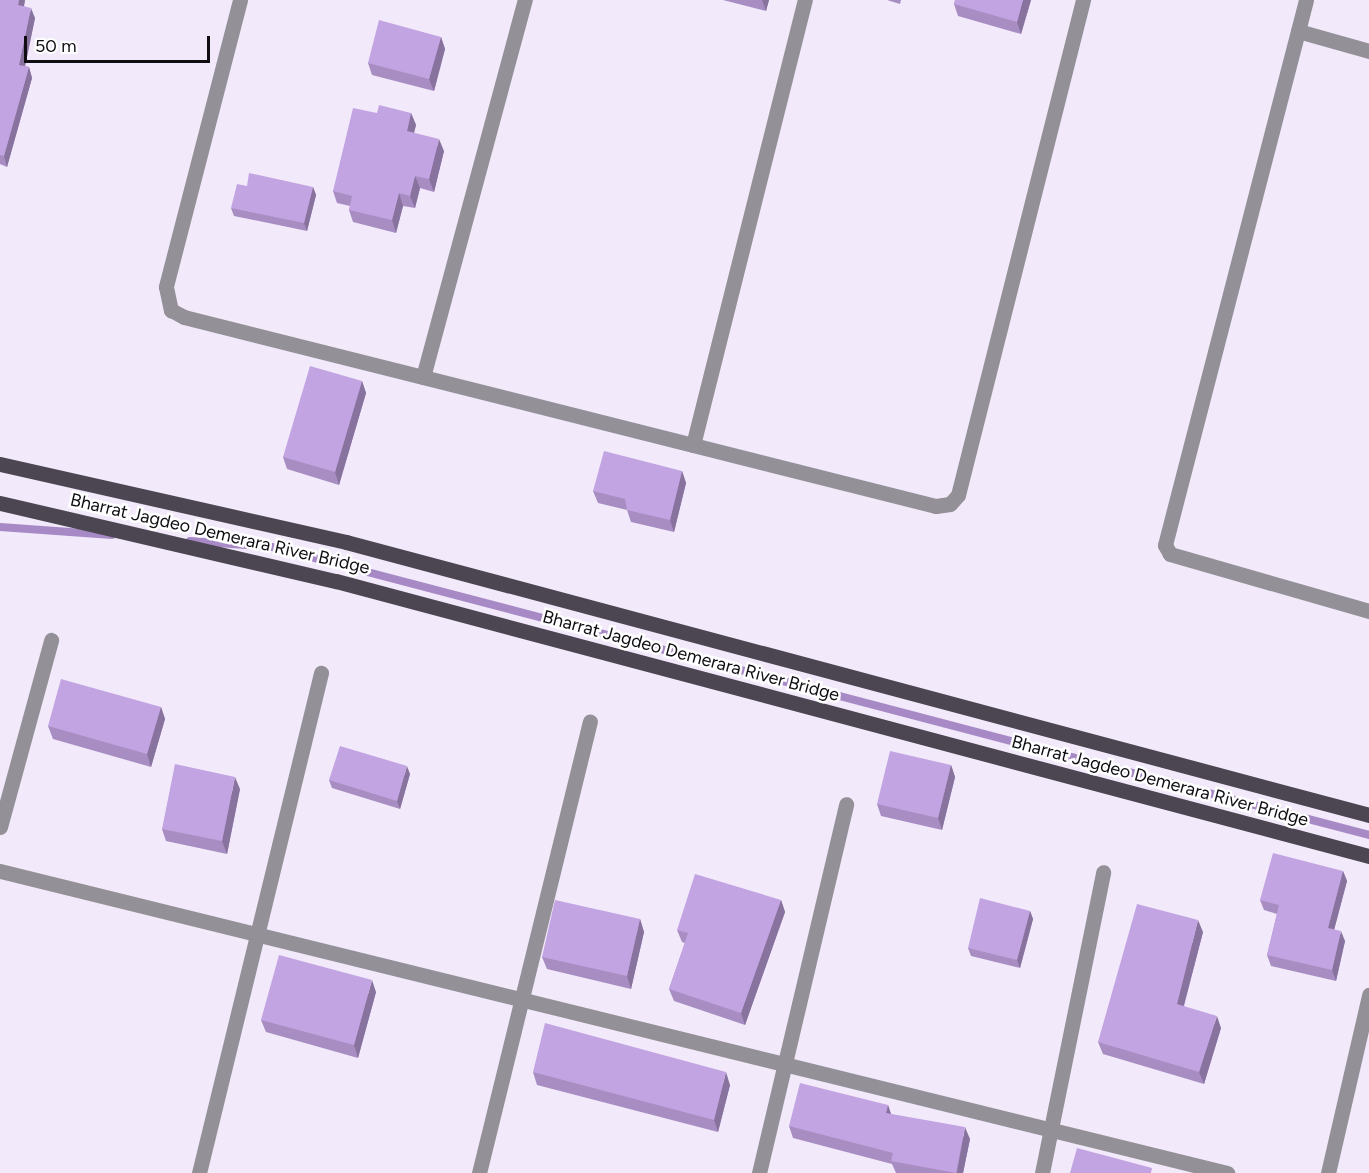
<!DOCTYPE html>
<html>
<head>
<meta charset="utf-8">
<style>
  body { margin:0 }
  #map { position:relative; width:1369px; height:1173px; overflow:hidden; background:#f2eafb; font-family:Figtree,sans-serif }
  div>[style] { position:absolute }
  .stream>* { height:8px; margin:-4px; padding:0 4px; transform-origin:4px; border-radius:4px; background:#a789c5 }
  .minor>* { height:15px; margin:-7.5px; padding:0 7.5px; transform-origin:7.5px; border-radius:7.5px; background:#949097 }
  .major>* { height:15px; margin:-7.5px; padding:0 7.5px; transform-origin:7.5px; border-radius:7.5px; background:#4b4651 }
  .wall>* { inset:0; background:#a88dc2 }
  .shaded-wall>* { inset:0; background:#88739e }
  .building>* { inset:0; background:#c3a4e2 }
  span { translate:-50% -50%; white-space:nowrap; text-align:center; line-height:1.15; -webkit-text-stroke:5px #fff; paint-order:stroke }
  .street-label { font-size:18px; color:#100e13 }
  .scale { position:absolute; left:24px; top:36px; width:186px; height:27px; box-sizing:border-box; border:3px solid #100e13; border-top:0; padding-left:8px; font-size:18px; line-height:21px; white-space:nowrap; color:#100e13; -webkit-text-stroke:4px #fff; paint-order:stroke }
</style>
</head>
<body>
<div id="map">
  <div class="stream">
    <i style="left:0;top:527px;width:112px;rotate:4.1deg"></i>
    <i style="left:190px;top:541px;width:82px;rotate:4.2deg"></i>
    <i style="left:272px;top:547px;width:1134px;rotate:14.71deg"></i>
  </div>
  <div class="minor">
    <i style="left:240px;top:0;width:296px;rotate:104.5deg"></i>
    <i style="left:166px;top:287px;width:24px;rotate:78deg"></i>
    <i style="left:171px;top:310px;width:15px;rotate:28deg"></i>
    <i style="left:184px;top:317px;width:775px;rotate:14.11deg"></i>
    <i style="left:936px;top:506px;width:14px;rotate:-8deg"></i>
    <i style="left:950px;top:504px;width:12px;rotate:-48deg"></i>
    <i style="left:958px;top:495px;width:511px;rotate:-75.83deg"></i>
    <i style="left:1306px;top:0;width:563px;rotate:104.51deg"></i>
    <i style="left:1165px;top:545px;width:10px;rotate:61deg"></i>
    <i style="left:1170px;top:554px;width:207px;rotate:16deg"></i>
    <i style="left:1298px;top:31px;width:74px;rotate:15.7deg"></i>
    <i style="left:423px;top:377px;width:391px;rotate:-74.9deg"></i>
    <i style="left:693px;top:445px;width:459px;rotate:-75.9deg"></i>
    <i style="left:0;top:827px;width:194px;rotate:-74.7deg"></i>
    <i style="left:0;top:871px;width:1264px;rotate:13.83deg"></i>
    <i style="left:199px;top:1173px;width:515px;rotate:-76.29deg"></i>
    <i style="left:479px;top:1173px;width:465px;rotate:-76.2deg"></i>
    <i style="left:759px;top:1173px;width:379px;rotate:-76.7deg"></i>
    <i style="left:1042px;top:1173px;width:307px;rotate:-78.5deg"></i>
    <i style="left:1328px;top:1173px;width:183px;rotate:-77deg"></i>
  </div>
  <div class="major">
    <i style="left:0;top:464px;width:355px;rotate:12.7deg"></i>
    <i style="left:346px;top:542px;width:1059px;rotate:14.94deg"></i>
    <i style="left:0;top:503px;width:345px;rotate:13.1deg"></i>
    <i style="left:336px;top:581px;width:1069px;rotate:14.91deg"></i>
  </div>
  <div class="wall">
    <i style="clip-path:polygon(0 0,25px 0,24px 6px,35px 18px,25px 66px,29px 67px,32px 78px,7px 167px,0 164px)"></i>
    <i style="clip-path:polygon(723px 0,769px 0,766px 11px)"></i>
    <i style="clip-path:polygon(887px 0,901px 0,900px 4px)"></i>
    <i style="clip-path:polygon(955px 0,1031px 0,1021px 34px,958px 16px,954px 4px)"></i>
    <i style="clip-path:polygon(441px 37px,445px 49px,434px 91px,372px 75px,368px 63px)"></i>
    <i style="clip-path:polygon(377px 113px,411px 113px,416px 125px,414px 133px,444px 151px,434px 192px,420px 188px,415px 208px,403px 206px,396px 233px,353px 222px,349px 210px,350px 206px,337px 203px,333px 191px)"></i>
    <i style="clip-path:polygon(313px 187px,316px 195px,307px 231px,234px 216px,231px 208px)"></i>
    <i style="clip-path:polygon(362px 381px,366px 393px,339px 485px,287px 469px,283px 457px)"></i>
    <i style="clip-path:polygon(682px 471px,686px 483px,674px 532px,631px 522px,627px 510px,598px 503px,593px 491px)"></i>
    <i style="clip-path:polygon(161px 707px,165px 719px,151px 767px,53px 739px,48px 726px)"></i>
    <i style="clip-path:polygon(951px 765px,955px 777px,942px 830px,881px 816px,877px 804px)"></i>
    <i style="clip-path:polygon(410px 774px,400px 809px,332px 788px,329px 780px)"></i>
    <i style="clip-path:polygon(240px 789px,227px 854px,166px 841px,162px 829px)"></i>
    <i style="clip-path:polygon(1343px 871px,1347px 881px,1334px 929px,1345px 941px,1336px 981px,1271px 966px,1267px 955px,1277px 914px,1264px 910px,1260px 900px)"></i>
    <i style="clip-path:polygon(781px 900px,785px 912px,745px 1025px,674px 1001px,669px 989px,685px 943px,682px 942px,677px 930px)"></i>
    <i style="clip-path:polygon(1030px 911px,1033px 919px,1020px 968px,971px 956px,968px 948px)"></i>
    <i style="clip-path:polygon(640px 919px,644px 932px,631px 989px,547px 969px,542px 957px)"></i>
    <i style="clip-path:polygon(1203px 932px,1184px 1006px,1221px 1028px,1204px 1084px,1103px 1054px,1098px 1042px)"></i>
    <i style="clip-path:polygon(376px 992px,358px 1058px,266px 1032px,261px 1020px)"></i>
    <i style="clip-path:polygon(533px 1072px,730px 1085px,718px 1132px,537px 1085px)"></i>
    <i style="clip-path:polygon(888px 1105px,891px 1114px,970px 1139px,963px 1173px,896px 1173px,892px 1164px,793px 1138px,789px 1126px)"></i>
  </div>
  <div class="shaded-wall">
    <i style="clip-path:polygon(19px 0,25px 0,22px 16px,18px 5px)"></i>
    <i style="clip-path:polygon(762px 0,769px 0,766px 11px)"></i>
    <i style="clip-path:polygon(1023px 0,1031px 0,1021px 34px,1017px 22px)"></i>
    <i style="clip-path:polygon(31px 8px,35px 18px,23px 76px,19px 65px)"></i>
    <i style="clip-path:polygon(441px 37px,445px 49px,434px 91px,429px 79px)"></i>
    <i style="clip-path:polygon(29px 67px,32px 78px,7px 167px,4px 156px)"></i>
    <i style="clip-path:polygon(411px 113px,416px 125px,411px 144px,407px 131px)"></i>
    <i style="clip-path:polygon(439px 139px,444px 151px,434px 192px,429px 179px)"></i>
    <i style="clip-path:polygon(415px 176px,420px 188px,415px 208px,410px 196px)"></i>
    <i style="clip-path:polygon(313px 187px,316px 195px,307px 231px,304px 223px)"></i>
    <i style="clip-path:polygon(399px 193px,403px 206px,396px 233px,392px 220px)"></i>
    <i style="clip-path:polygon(362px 381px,366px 393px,339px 485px,335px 472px)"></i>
    <i style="clip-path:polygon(682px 471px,686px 483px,674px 532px,670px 520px)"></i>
    <i style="clip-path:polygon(161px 707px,165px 719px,151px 767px,147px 754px)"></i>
    <i style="clip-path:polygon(951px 765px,955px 777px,942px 830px,938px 818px)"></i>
    <i style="clip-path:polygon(407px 766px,410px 774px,400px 809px,397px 801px)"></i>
    <i style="clip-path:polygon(235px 777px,240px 789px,227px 854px,222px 841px)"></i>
    <i style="clip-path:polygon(1343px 871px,1347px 881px,1332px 938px,1328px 928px)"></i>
    <i style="clip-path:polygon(781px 900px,785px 912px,745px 1025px,741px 1013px)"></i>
    <i style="clip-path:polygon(1030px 911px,1033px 919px,1020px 968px,1017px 960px)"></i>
    <i style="clip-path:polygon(640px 919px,644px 932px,631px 989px,627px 976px)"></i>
    <i style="clip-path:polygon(1198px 920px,1203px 932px,1181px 1016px,1177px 1004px)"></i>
    <i style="clip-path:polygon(1341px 931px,1345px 941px,1336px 981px,1332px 970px)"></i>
    <i style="clip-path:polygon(372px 980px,376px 992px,358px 1058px,354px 1045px)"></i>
    <i style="clip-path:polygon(1217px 1016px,1221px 1028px,1204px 1084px,1199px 1072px)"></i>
    <i style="clip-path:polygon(726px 1072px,730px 1085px,718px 1132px,714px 1120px)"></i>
    <i style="clip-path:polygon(888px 1105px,892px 1117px,886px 1113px)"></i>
    <i style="clip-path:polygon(965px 1127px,970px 1139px,963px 1173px,957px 1173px)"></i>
  </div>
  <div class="building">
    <i style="clip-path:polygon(0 0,19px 0,18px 5px,31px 8px,19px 65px,29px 67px,4px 156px,0 155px)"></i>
    <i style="clip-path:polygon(955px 0,1023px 0,1017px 22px,954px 4px)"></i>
    <i style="clip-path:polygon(379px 20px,441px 37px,429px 79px,368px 63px)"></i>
    <i style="clip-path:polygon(379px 105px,411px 113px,407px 131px,439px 139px,429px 179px,415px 176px,410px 196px,399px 193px,392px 220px,349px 210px,352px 196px,333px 191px,353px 108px,377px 113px)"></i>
    <i style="clip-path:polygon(249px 173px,313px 187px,304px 223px,231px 208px,237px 184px,247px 186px)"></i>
    <i style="clip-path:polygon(310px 366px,362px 381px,335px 472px,283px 457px)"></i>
    <i style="clip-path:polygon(604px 451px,682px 471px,670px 520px,627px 510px,625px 499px,593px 491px)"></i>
    <i style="clip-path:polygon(61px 679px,161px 707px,147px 754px,48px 726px)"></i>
    <i style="clip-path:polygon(340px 746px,407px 766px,397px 801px,329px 780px)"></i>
    <i style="clip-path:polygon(890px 751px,951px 765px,938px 818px,877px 804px)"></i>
    <i style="clip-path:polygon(175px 764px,235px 777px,222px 841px,162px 829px)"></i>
    <i style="clip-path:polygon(1273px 853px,1343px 871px,1328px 928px,1341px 931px,1332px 970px,1267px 955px,1279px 905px,1260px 900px)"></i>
    <i style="clip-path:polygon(695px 874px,781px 900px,741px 1013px,669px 989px,688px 933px,677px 930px)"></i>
    <i style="clip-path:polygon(980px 898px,1030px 911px,1017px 960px,968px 948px)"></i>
    <i style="clip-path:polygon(555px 900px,640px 919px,627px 976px,542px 957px)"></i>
    <i style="clip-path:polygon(1137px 904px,1198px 920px,1177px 1004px,1217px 1016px,1199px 1072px,1098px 1042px)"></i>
    <i style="clip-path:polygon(279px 955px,372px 980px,354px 1045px,261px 1020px)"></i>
    <i style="clip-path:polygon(545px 1023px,726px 1072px,714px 1120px,533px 1072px)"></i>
    <i style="clip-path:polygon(800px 1083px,888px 1105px,886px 1113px,965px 1127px,956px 1173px,891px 1161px,893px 1153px,789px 1126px)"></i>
    <i style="clip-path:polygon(1077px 1148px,1152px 1168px,1151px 1173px,1070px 1173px)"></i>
  </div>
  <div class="street-label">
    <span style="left:220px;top:534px;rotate:13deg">Bharrat Jagdeo Demerara River Bridge</span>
    <span style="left:691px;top:656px;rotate:15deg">Bharrat Jagdeo Demerara River Bridge</span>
    <span style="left:1160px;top:781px;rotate:15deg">Bharrat Jagdeo Demerara River Bridge</span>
  </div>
  <div class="scale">50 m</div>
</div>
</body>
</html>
